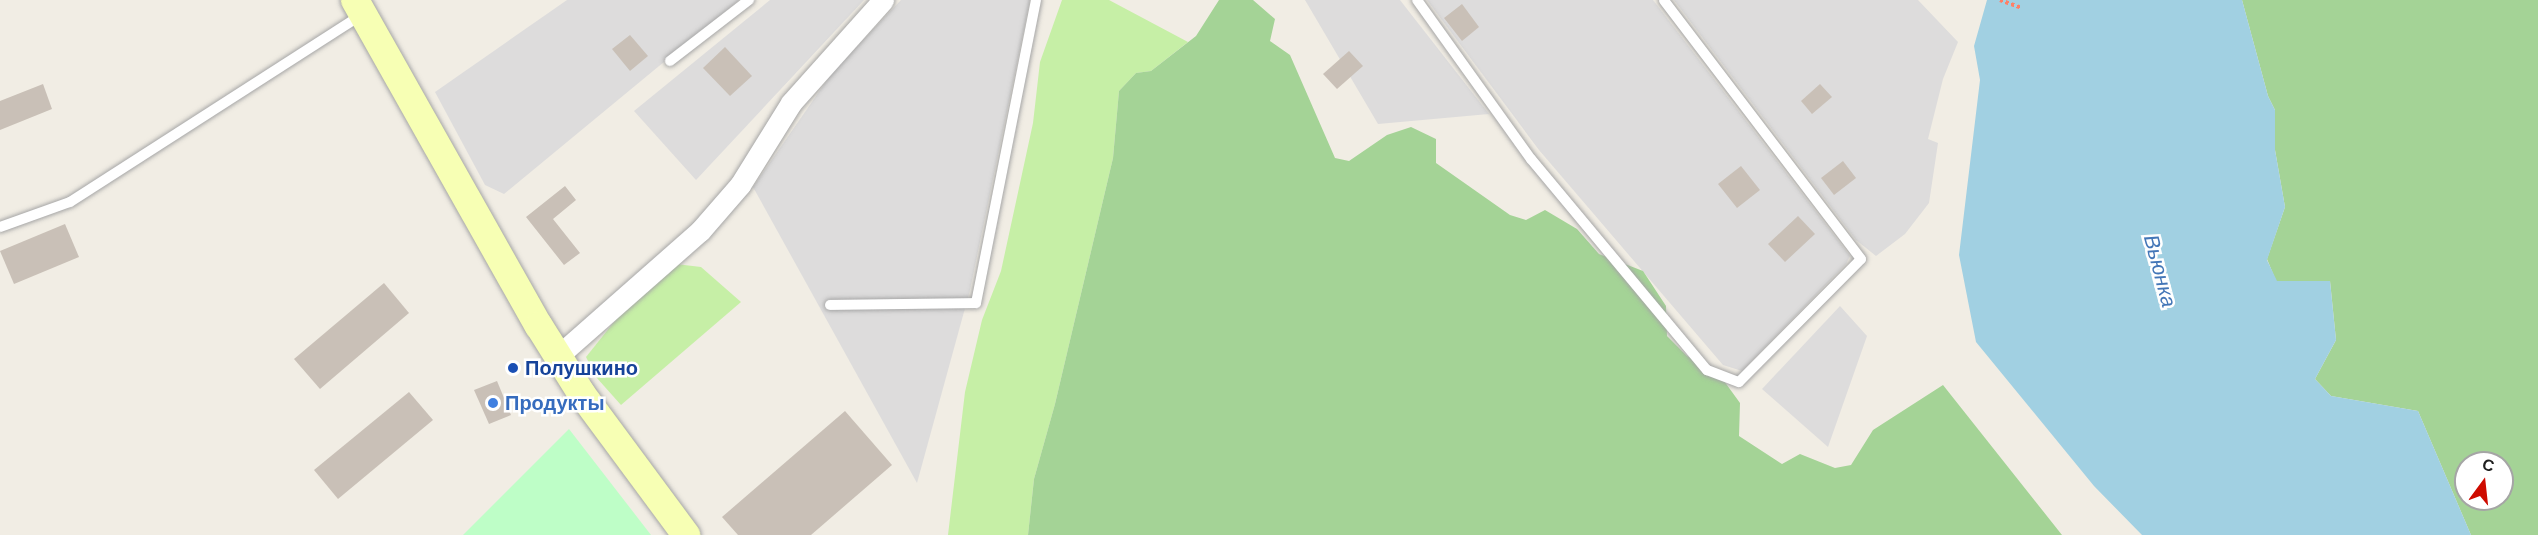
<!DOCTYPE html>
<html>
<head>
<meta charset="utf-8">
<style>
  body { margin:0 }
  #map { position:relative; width:2538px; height:535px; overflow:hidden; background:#f1ede4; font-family:Arial,sans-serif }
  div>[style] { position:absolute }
  .residential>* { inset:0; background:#dddcdc }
  .grass>* { inset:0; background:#c6efa6 }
  .forest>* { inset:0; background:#a4d396 }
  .park>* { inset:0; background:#befec7 }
  .water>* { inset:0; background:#a1d0e2 }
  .building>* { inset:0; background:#c9c0b7 }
  .path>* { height:4px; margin-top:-2px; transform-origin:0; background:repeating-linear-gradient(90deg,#ff7f67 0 3px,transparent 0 6px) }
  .roads { filter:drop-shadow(0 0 2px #a6a6a6) drop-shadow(0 0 2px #a6a6a6) }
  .lane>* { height:10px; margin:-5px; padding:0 5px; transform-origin:5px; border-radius:5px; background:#fff }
  .street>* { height:21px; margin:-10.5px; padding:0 10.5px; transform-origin:10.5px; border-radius:10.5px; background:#fff }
  .secondary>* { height:28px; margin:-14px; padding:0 14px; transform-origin:14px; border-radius:14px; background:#f7ffb4 }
  .dots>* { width:16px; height:16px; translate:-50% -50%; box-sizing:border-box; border:3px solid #fff; border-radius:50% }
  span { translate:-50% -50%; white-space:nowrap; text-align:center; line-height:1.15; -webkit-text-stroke:5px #fff; paint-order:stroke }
  .transit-label { font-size:20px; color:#164399; font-weight:700 }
  .left { translate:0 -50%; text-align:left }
  .shop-label { font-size:20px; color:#366cbe; font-weight:700 }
  .water-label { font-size:21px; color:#4376b7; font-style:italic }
  .north { position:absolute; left:2454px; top:451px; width:60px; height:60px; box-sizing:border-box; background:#fff; border:2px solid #a5a5a5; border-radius:50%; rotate:15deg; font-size:16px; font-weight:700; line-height:24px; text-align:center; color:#1f1f1f }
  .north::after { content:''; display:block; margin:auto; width:21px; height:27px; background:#ce0b00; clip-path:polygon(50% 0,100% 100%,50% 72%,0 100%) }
</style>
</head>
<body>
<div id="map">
  <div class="residential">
    <i style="clip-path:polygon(567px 0,739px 0,504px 194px,485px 185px,435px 92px)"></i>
    <i style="clip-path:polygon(770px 0,864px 0,696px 180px,634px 111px)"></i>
    <i style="clip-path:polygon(901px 0,1030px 0,970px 290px,917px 483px,753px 187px,832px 73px)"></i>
    <i style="clip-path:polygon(1305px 0,1400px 0,1489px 114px,1378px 124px)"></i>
    <i style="clip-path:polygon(1427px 0,1653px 0,1850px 256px,1846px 264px,1742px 371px,1723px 365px,1539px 150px)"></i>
    <i style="clip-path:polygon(1674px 0,1918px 0,1958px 42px,1943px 79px,1928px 139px,1938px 143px,1929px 203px,1905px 234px,1876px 256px,1856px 240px)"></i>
    <i style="clip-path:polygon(1840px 306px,1867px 336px,1828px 447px,1762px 389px)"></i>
  </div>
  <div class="grass">
    <i style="clip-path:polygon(1062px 0,1109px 0,1188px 42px,1151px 71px,1136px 73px,1119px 91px,1113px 158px,1055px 404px,1034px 479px,1028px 535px,948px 535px,965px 392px,982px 320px,1001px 271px,1033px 123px,1040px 62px)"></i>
    <i style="clip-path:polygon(676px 264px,701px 267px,741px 302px,621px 405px,596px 377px,586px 357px,618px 317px)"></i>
  </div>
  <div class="forest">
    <i style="clip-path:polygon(1219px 0,1253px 0,1275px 19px,1270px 41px,1290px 55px,1335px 158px,1349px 161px,1387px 135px,1411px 127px,1436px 139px,1436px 163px,1510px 215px,1526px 220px,1545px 210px,1577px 229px,1599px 254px,1643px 271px,1666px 306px,1667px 336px,1687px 356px,1719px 374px,1740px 403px,1739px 436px,1782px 464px,1800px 454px,1835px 468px,1851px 465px,1873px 430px,1943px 385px,2062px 535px,1028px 535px,1034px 479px,1055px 404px,1113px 158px,1119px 91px,1136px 73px,1151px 71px,1196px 36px)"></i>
    <i style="clip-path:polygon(evenodd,2242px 0,2538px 0,2538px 535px,2471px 535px,2418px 411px,2331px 396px,2315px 379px,2336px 340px,2330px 281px,2276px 281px,2267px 259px,2285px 207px,2275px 150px,2275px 110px,2268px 96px,2242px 0,2466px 463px,2502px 463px,2502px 499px,2466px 499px,2466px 463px)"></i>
  </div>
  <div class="park">
    <i style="clip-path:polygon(569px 429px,651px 535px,463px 535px)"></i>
  </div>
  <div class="water">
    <i style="clip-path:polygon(1987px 0,2242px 0,2268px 96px,2275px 110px,2275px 150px,2285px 207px,2267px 260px,2277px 281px,2330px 281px,2336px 340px,2315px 379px,2331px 396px,2418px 411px,2471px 535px,2142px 535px,2094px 486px,1976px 342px,1959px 255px,1980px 80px,1974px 46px)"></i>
  </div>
  <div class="building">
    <i style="clip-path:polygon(1462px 4px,1479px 27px,1462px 41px,1444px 18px)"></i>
    <i style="clip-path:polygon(630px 35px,648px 56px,630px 71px,612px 49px)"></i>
    <i style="clip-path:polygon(725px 47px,752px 76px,730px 96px,703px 68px)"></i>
    <i style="clip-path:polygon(1349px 51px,1363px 66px,1337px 89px,1323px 74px)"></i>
    <i style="clip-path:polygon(43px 84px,52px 109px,0 130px,0 101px)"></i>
    <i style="clip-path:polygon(1820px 84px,1832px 97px,1812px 114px,1801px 101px)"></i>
    <i style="clip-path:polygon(1843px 161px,1856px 178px,1834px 195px,1821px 178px)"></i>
    <i style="clip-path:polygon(1741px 166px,1760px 190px,1737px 208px,1718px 184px)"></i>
    <i style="clip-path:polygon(565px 186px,576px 200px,553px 219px,580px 253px,564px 265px,526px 217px)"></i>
    <i style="clip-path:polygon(1798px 216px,1815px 234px,1785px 262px,1768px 244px)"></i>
    <i style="clip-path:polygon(65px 224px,79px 257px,14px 284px,0 251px)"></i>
    <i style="clip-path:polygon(384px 283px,409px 313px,320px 389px,294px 359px)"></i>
    <i style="clip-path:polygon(497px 381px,511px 415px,489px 424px,474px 390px)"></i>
    <i style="clip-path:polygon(409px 392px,433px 420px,338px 499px,314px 470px)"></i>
    <i style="clip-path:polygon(845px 411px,892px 465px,811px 535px,738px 535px,722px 517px)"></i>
  </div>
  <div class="path">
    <i style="left:2000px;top:0;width:23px;rotate:20deg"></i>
  </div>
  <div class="roads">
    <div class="lane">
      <i style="left:1417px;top:0;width:196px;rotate:54.4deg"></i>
      <i style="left:1531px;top:159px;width:275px;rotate:50.2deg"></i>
      <i style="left:1707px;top:370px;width:34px;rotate:21deg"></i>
      <i style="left:1739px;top:382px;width:173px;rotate:-45.2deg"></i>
      <i style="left:1861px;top:259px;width:325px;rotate:-127.3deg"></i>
      <i style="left:670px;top:61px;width:100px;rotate:-37.7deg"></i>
      <i style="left:0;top:227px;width:74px;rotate:-19.7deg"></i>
      <i style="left:70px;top:202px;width:348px;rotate:-32.7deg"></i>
      <i style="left:830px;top:305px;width:146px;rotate:-0.8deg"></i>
      <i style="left:976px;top:303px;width:309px;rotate:-78.8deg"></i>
    </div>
    <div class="street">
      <i style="left:558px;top:356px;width:189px;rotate:-41.4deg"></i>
      <i style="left:700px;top:231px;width:61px;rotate:-49deg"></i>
      <i style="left:740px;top:185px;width:97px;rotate:-58.1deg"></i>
      <i style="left:791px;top:103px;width:138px;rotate:-48.2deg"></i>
    </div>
    <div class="secondary">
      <i style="left:355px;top:0;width:374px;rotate:60.6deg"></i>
      <i style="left:539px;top:326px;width:79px;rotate:57.9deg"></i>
      <i style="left:581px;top:393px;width:177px;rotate:53.5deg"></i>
    </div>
  </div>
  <div class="dots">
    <i style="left:513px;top:368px;background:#1a4fb4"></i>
    <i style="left:493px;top:403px;background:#3f7fe0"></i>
  </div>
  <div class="transit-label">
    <span class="left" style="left:525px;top:368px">Полушкино</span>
  </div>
  <div class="shop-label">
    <span class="left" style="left:505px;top:403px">Продукты</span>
  </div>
  <div class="water-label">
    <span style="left:2160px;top:271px;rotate:75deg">Вьюнка</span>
  </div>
  <div class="north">С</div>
</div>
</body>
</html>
